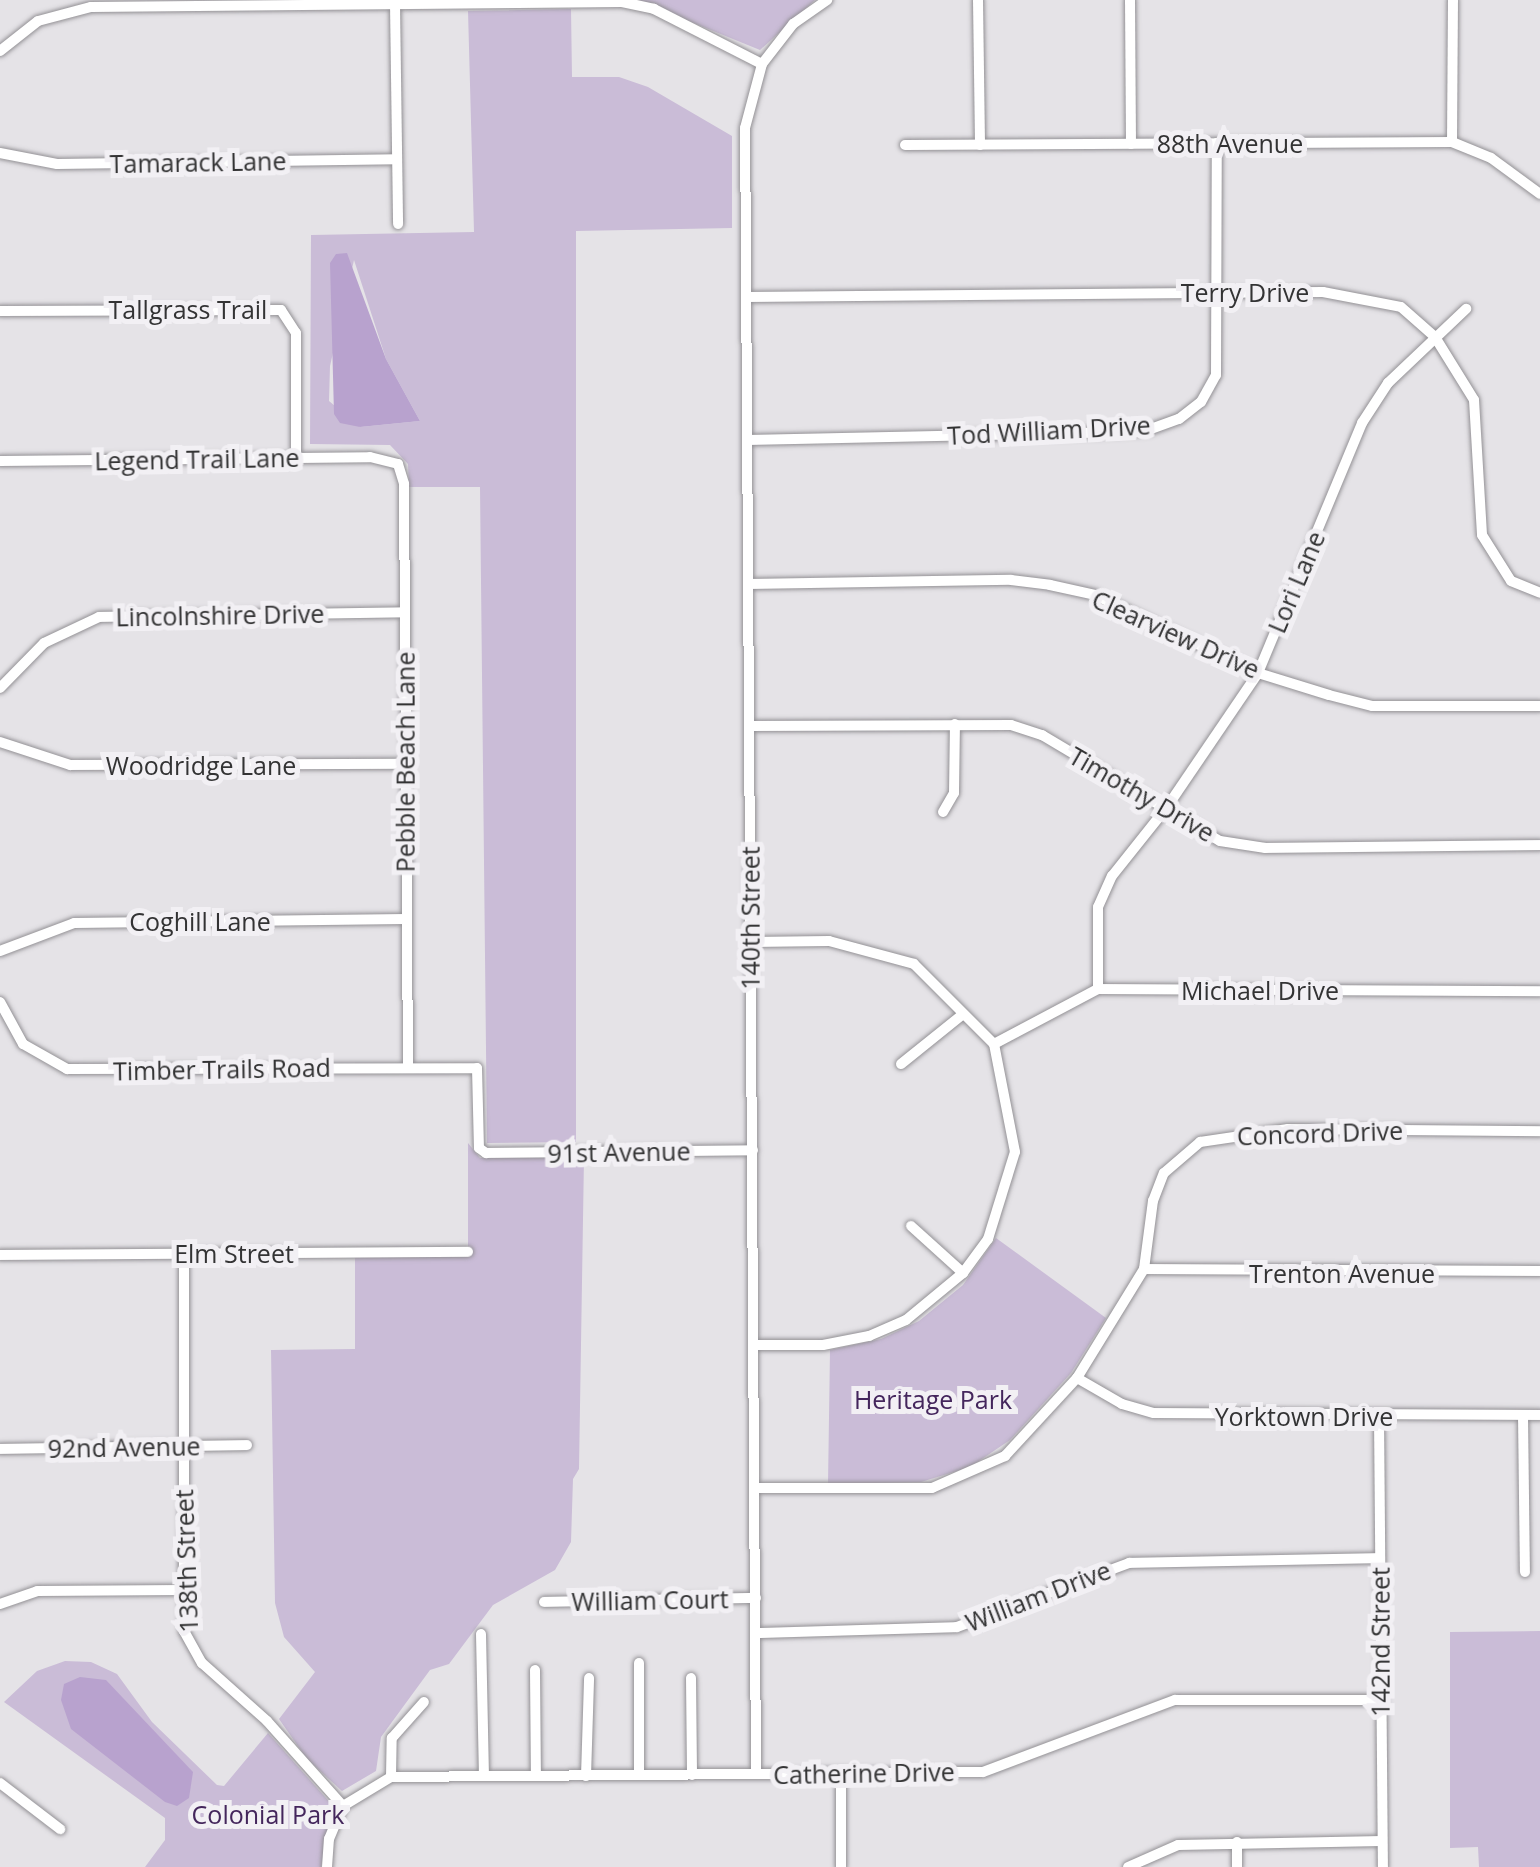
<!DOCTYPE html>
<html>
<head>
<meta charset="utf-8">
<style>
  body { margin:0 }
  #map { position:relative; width:1540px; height:1867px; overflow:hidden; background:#e5e3e7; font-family:"Open Sans",sans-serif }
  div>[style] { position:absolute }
  .green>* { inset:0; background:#cabcd7 }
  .water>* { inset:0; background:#b8a2ce }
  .roads { filter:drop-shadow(0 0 2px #939195) drop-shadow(0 0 2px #939195) }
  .minor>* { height:10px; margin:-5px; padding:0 5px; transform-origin:5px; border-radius:5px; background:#fff }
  span { translate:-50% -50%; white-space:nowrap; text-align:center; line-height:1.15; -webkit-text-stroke:10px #f2f0f4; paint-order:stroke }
  .street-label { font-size:25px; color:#333334 }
  .park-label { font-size:25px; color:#44265c }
</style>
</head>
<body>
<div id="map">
  <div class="green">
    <i style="clip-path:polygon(637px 0,815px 0,760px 50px)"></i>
    <i style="clip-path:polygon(evenodd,571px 9px,572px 77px,619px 77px,648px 87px,732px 136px,732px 228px,576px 231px,576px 1142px,487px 1143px,480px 487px,409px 487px,408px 464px,390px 445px,310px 444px,311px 235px,474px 232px,468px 11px,571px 9px,354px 260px,386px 359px,420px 421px,360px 427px,329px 401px,330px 366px,354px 260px)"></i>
    <i style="clip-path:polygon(468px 1143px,480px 1158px,584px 1157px,579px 1469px,573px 1479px,571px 1542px,555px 1570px,493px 1605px,449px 1664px,430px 1670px,381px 1737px,376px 1771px,342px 1791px,307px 1759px,279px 1719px,315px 1672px,284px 1637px,275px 1603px,271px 1350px,355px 1349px,355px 1257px,468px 1257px)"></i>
    <i style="clip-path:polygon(996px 1238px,1106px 1318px,1071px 1373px,1010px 1440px,970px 1467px,921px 1482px,828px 1484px,830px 1350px,881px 1339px,919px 1321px,963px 1285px)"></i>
    <i style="clip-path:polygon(1540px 1631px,1540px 1867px,1479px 1867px,1478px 1847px,1450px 1848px,1450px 1632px)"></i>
    <i style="clip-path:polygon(65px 1661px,91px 1662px,117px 1674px,152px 1722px,217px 1785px,224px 1786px,268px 1733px,334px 1807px,321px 1867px,145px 1867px,165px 1840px,165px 1818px,4px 1702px,37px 1671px)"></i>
  </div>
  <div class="water">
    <i style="clip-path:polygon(347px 253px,386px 359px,420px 421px,360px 427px,340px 423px,334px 414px,330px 263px,336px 254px)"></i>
    <i style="clip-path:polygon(80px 1677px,106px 1680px,193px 1772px,189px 1798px,177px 1806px,165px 1802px,71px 1729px,61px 1700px,64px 1684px)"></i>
  </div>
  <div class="roads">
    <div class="minor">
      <i style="left:978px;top:0;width:145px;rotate:89.2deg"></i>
      <i style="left:1130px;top:0;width:144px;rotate:89.6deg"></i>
      <i style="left:395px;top:4px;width:220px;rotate:89.2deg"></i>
      <i style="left:0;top:51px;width:48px;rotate:-38.3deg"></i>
      <i style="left:38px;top:21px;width:55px;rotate:-14.8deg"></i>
      <i style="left:91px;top:7px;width:531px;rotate:-0.54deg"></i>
      <i style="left:622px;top:2px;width:33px;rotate:12deg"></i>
      <i style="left:654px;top:9px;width:121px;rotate:27deg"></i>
      <i style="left:1452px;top:142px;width:142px;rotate:-89.6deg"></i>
      <i style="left:905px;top:145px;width:547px;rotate:-0.31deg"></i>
      <i style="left:1452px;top:142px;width:42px;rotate:22.3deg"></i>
      <i style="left:1491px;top:158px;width:61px;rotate:36.3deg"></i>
      <i style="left:0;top:153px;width:58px;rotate:10.9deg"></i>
      <i style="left:57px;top:164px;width:340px;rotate:-0.8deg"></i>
      <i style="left:746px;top:297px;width:577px;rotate:-0.5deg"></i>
      <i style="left:1323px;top:292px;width:79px;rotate:10.9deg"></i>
      <i style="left:1401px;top:307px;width:45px;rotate:41.4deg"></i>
      <i style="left:1435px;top:337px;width:74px;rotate:58.2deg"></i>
      <i style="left:1474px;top:400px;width:135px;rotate:86.6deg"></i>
      <i style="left:1482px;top:535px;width:54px;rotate:57.8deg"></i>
      <i style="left:1511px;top:581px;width:31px;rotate:22deg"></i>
      <i style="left:0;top:311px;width:281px;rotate:-0.2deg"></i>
      <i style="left:281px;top:310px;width:27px;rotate:57deg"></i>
      <i style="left:296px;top:333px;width:125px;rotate:90deg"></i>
      <i style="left:747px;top:440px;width:344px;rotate:-1.2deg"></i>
      <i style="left:1091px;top:433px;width:57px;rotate:-3deg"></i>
      <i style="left:1148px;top:430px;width:33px;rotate:-20deg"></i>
      <i style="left:1179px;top:419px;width:28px;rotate:-38deg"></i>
      <i style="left:1201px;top:402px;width:31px;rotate:-61deg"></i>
      <i style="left:1216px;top:375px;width:232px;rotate:-89.8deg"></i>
      <i style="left:0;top:461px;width:370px;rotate:-0.6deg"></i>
      <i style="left:370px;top:457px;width:29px;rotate:14deg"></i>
      <i style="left:398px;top:464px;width:21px;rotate:73deg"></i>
      <i style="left:404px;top:484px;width:583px;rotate:89.61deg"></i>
      <i style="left:748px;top:584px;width:263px;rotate:-0.9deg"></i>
      <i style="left:1011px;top:580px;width:39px;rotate:7deg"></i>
      <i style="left:1050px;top:585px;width:46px;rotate:12.5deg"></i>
      <i style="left:1095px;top:595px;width:181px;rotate:25.6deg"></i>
      <i style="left:1258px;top:673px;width:74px;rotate:17.2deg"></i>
      <i style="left:1329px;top:695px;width:44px;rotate:14.3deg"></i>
      <i style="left:1372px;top:706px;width:168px"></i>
      <i style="left:0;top:688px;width:63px;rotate:-45.6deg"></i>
      <i style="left:44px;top:643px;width:61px;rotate:-25.3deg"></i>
      <i style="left:99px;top:617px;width:305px;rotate:-0.9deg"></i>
      <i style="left:749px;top:726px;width:262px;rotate:-0.2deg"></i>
      <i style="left:1011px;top:725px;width:33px;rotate:18deg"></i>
      <i style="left:1042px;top:735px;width:207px;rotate:30.8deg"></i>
      <i style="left:1220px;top:841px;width:46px;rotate:8.8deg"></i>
      <i style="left:1265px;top:848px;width:275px;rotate:-0.6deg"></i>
      <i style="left:0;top:742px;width:74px;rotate:18.2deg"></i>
      <i style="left:70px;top:765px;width:336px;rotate:-0.2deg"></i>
      <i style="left:943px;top:812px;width:22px;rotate:-60deg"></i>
      <i style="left:954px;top:793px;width:69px;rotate:-89.2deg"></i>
      <i style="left:751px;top:942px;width:78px;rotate:-0.7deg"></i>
      <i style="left:829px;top:941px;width:88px;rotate:15.1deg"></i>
      <i style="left:914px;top:964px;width:113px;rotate:45deg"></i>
      <i style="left:0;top:951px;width:79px;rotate:-20.7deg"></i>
      <i style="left:74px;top:923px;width:332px;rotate:-0.7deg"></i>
      <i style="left:1098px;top:989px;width:82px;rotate:-90deg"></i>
      <i style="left:1098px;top:907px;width:34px;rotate:-66deg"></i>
      <i style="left:1112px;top:876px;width:88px;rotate:-51.4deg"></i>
      <i style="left:1167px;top:807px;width:162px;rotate:-55.8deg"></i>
      <i style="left:1258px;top:673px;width:271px;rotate:-67.4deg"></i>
      <i style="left:1362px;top:423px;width:48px;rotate:-57deg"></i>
      <i style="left:1388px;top:383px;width:108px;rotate:-43.5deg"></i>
      <i style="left:0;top:1002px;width:48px;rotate:61.3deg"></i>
      <i style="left:23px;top:1044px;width:51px;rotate:29.6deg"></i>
      <i style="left:67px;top:1069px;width:410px;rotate:-0.1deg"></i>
      <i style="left:477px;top:1068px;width:80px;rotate:88.6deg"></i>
      <i style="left:479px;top:1148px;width:9px;rotate:36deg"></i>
      <i style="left:486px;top:1153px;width:267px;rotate:-0.6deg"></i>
      <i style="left:994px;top:1044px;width:118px;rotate:-27.9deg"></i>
      <i style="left:1098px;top:989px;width:442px;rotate:0.3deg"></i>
      <i style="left:901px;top:1064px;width:78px;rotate:-38.8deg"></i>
      <i style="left:911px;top:1226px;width:70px;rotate:42.1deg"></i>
      <i style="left:184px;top:1253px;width:378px;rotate:90deg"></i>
      <i style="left:184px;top:1631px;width:37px;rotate:61deg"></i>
      <i style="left:202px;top:1663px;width:87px;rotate:41.7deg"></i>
      <i style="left:267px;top:1721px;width:114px;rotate:48.2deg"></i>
      <i style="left:0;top:1255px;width:468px;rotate:-0.4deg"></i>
      <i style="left:1144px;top:1269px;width:396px;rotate:0.3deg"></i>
      <i style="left:755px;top:1345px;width:68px"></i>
      <i style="left:823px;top:1345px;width:47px;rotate:-11.1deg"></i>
      <i style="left:869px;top:1336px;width:40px;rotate:-23.4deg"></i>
      <i style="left:906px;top:1320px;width:74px;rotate:-39.5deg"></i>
      <i style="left:963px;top:1273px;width:42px;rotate:-53.7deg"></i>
      <i style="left:988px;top:1239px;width:91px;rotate:-72.8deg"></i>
      <i style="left:1015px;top:1152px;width:110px;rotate:-101deg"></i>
      <i style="left:1077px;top:1378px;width:52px;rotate:30deg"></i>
      <i style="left:1122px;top:1404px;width:33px;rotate:16deg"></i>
      <i style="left:1154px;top:1413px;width:386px;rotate:0.3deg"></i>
      <i style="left:1523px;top:1415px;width:157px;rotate:89.3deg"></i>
      <i style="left:1379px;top:1416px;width:451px;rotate:89.5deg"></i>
      <i style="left:0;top:1449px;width:247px;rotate:-0.9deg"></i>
      <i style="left:754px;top:1488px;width:178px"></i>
      <i style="left:932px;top:1488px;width:80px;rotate:-23.7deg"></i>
      <i style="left:1005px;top:1456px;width:106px;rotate:-47.3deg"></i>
      <i style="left:1077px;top:1378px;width:128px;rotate:-58.4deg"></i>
      <i style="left:1144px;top:1269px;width:69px;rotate:-82.5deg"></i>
      <i style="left:1153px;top:1201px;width:30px;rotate:-69deg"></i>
      <i style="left:1164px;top:1173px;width:48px;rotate:-40.7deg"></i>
      <i style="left:1200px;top:1142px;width:89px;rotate:-8.4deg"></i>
      <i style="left:1288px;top:1129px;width:252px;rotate:0.5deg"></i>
      <i style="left:544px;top:1602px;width:212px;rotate:-1.1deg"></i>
      <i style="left:0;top:1604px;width:39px;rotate:-19deg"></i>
      <i style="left:37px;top:1591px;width:146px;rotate:-0.4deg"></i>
      <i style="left:757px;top:1633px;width:200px;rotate:-1.7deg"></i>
      <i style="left:957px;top:1627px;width:184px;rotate:-20.4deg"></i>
      <i style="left:1129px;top:1563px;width:251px;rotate:-1.1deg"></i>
      <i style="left:481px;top:1634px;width:142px;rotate:88.8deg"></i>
      <i style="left:535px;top:1670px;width:106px;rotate:89.5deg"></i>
      <i style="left:691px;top:1678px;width:97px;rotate:89.4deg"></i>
      <i style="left:756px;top:1774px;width:1646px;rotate:-90.38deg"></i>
      <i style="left:745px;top:128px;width:66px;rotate:-75.1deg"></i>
      <i style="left:762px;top:64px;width:51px;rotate:-52.2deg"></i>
      <i style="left:793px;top:24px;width:42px;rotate:-35.2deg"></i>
      <i style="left:841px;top:1774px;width:93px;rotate:90deg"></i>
      <i style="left:639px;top:1775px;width:112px;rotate:-90deg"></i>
      <i style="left:586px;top:1776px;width:98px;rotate:-88.2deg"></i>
      <i style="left:391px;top:1777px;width:39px;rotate:-89deg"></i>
      <i style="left:392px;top:1738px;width:48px;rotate:-48.4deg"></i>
      <i style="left:0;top:1783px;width:76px;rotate:37.5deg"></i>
      <i style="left:1237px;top:1842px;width:25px;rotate:90deg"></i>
      <i style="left:327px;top:1867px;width:28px;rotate:-86deg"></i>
      <i style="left:329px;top:1839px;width:36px;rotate:-67deg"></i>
      <i style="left:343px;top:1806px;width:56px;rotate:-31.1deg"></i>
      <i style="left:391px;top:1777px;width:592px;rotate:-0.48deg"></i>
      <i style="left:983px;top:1772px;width:205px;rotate:-20.6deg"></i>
      <i style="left:1175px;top:1700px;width:206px"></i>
      <i style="left:1128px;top:1867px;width:55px;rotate:-23.7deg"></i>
      <i style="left:1178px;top:1845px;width:204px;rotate:-1.1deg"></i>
    </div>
  </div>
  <div class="street-label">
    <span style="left:1230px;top:143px">88th Avenue</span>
    <span style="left:198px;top:162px;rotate:-1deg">Tamarack Lane</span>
    <span style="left:1245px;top:292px">Terry Drive</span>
    <span style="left:188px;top:309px">Tallgrass Trail</span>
    <span style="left:1049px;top:430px;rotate:-3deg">Tod William Drive</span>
    <span style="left:197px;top:459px;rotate:-1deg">Legend Trail Lane</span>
    <span style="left:1296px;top:582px;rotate:-67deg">Lori Lane</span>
    <span style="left:220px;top:615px;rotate:-1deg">Lincolnshire Drive</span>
    <span style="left:1176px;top:634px;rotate:24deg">Clearview Drive</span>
    <span style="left:405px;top:762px;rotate:-90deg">Pebble Beach Lane</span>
    <span style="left:201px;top:765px">Woodridge Lane</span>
    <span style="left:1142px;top:794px;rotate:30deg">Timothy Drive</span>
    <span style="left:750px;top:918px;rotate:-90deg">140th Street</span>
    <span style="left:200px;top:921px">Coghill Lane</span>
    <span style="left:1260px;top:990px">Michael Drive</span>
    <span style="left:222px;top:1069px;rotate:-1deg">Timber Trails Road</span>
    <span style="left:1320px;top:1133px;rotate:-2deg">Concord Drive</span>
    <span style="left:619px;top:1152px;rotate:-1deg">91st Avenue</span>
    <span style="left:234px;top:1253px">Elm Street</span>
    <span style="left:1342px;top:1273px">Trenton Avenue</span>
    <span style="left:1304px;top:1416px">Yorktown Drive</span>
    <span style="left:124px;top:1447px;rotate:-1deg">92nd Avenue</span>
    <span style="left:186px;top:1561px;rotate:-92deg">138th Street</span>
    <span style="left:1038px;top:1596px;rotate:-21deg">William Drive</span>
    <span style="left:650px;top:1600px;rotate:-1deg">William Court</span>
    <span style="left:1380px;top:1642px;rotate:-90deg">142nd Street</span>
    <span style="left:864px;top:1773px;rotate:-1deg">Catherine Drive</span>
  </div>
  <div class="park-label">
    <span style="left:933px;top:1399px">Heritage Park</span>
    <span style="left:268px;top:1814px">Colonial Park</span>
  </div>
</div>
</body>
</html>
